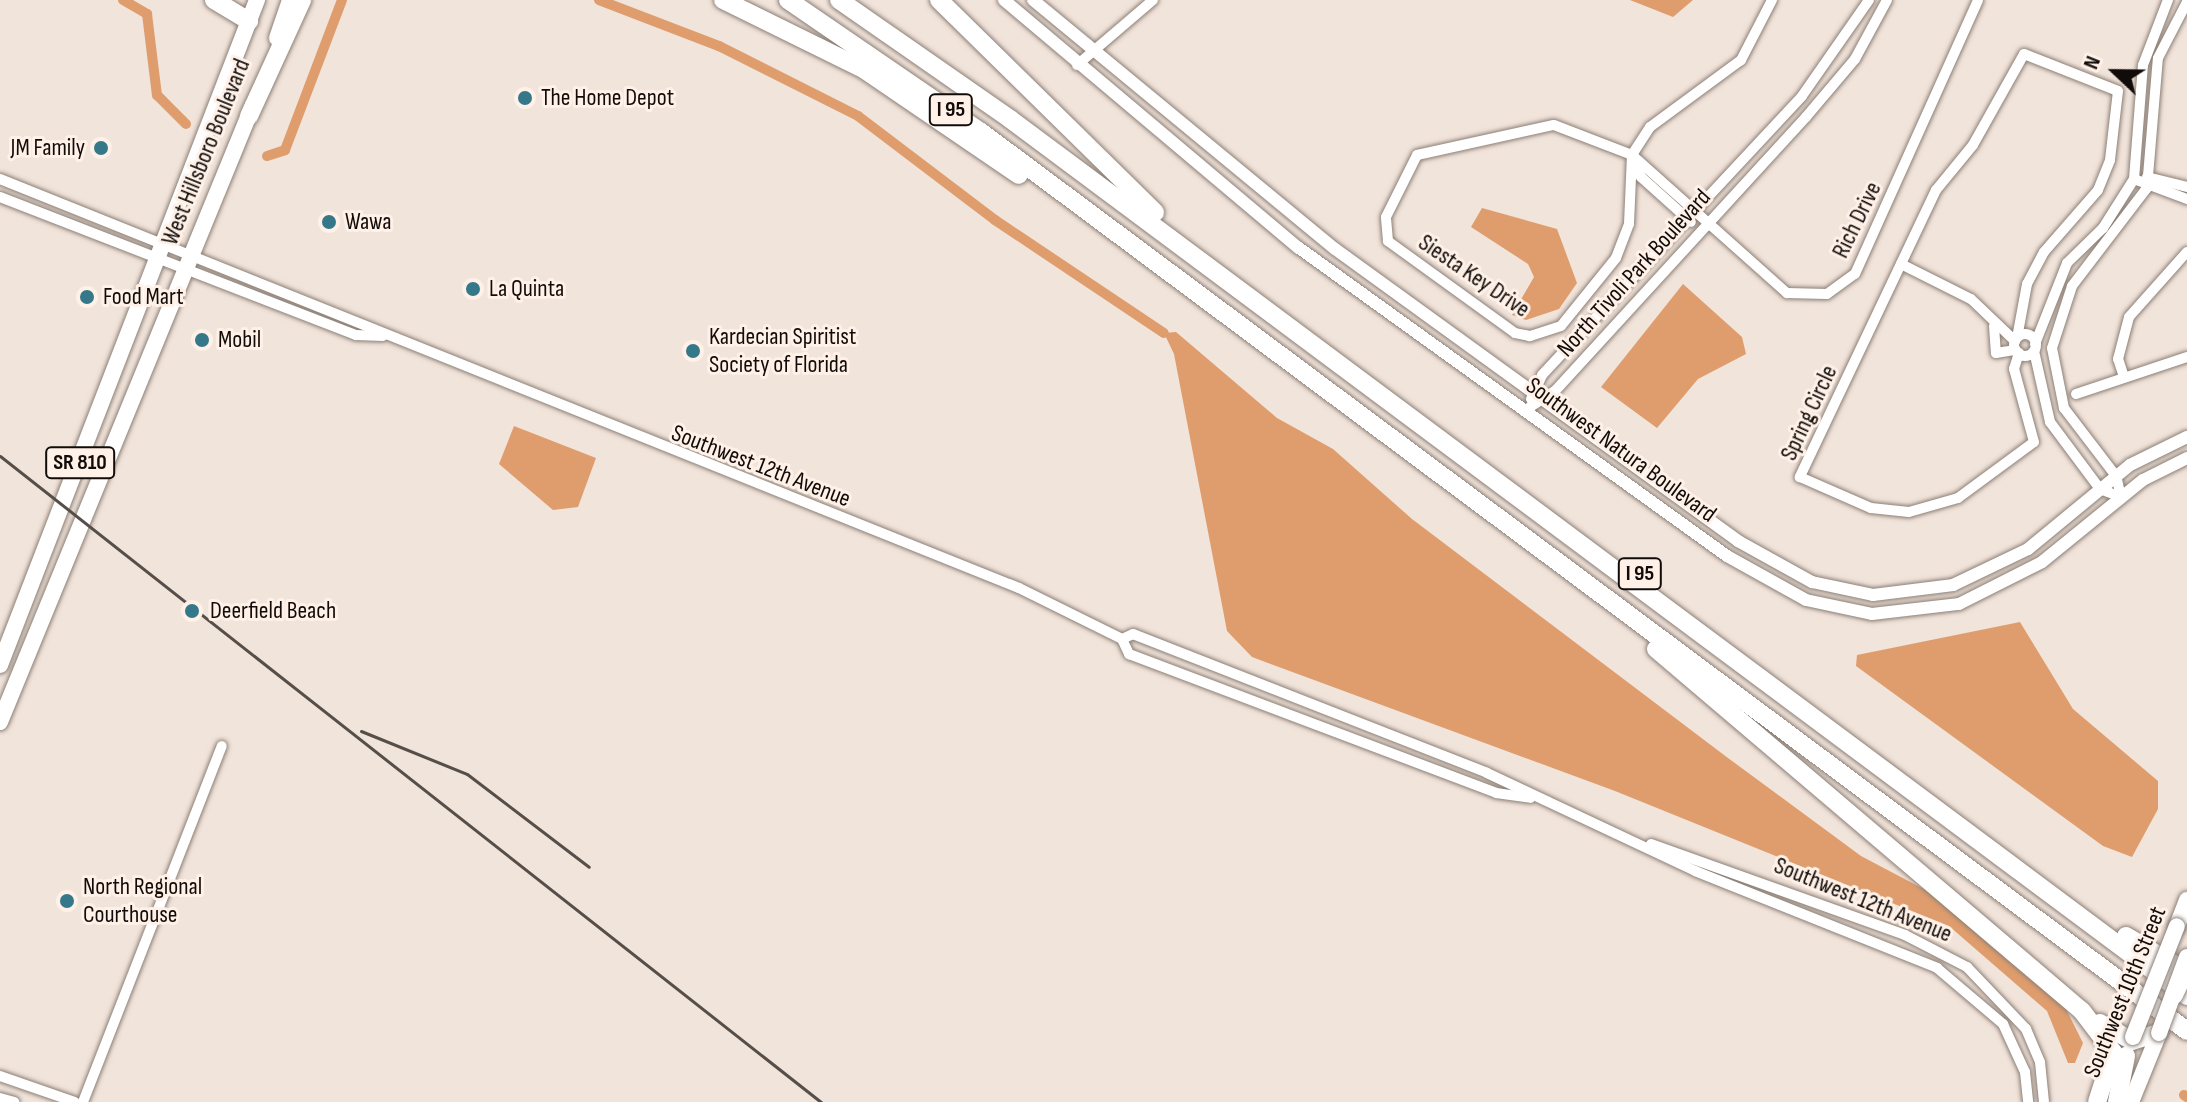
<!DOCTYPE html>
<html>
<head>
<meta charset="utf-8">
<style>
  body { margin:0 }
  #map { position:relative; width:2187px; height:1102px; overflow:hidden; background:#f1e4da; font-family:"Sofia Sans Condensed",sans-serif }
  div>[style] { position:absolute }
  .water>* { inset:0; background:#df9d6d }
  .canal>* { height:10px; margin:-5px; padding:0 5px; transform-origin:5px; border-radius:5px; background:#df9d6d }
  .roads { filter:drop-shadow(0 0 2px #8b7f76) drop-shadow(0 0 2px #8b7f76) }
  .minor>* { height:10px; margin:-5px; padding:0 5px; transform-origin:5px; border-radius:5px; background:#fff }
  .minor>.ring { margin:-5px; padding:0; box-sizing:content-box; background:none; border:10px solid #fff; border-radius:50% }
  .tertiary>* { height:12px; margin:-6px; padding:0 6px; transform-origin:6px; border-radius:6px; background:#fff }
  .primary>* { height:16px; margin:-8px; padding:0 8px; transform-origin:8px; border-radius:8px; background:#fff }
  .motorway>* { height:18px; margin:-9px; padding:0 9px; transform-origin:9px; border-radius:9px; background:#fff }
  .rail>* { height:3px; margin:-1.5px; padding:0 1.5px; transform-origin:1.5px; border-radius:1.5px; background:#554e49 }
  .bridges { filter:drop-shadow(0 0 2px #8b7f76) drop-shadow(0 0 2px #8b7f76) }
  .primary-bridge>* { height:16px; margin:-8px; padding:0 8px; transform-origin:8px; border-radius:8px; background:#fff }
  .motorway-bridge>* { height:18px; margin:-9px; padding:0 9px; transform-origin:9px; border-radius:9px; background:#fff }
  .dots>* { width:22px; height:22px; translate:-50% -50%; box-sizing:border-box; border:4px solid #fff1e8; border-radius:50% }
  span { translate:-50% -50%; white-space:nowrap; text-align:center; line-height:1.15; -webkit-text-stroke:6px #fff1e8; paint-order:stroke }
  .shield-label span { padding:2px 6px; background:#fff1e8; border:2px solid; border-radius:6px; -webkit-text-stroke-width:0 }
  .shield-label { font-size:22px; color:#110c09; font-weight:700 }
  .poi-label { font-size:24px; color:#110c09 }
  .left { translate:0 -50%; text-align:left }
  .right { translate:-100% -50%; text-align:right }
  .street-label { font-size:24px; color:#110c09 }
  .north { position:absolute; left:2075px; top:32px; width:80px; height:80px; -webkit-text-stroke:6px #fff1e8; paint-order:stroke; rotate:292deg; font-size:22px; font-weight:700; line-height:32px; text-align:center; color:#110c09 }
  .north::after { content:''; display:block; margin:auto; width:28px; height:36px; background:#110c09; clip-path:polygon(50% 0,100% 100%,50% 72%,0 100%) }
</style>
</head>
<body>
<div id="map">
  <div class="water">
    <i style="clip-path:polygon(1630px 0,1693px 0,1673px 17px)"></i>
    <i style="clip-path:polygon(1482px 208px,1557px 229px,1577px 283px,1559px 309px,1526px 320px,1512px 315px,1534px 277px,1528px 264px,1471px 227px)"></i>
    <i style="clip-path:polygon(1683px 284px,1742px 337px,1746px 354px,1698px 379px,1657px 428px,1601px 387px)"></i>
    <i style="clip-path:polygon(1176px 332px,1277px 418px,1333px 449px,1412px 519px,1728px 758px,1861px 856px,1952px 904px,2066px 1009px,2083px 1043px,2075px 1063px,2068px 1063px,2047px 1011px,1949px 926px,1615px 791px,1252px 657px,1227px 631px,1174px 354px,1164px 333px)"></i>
    <i style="clip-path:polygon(514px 426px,596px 458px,578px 507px,553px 510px,499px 464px)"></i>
    <i style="clip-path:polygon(2020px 622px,2073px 709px,2158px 781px,2158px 809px,2132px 857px,2103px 846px,1856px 666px,1857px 655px)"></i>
  </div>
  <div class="canal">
    <i style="left:123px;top:0;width:28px;rotate:30deg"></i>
    <i style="left:147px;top:14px;width:82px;rotate:83deg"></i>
    <i style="left:157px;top:95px;width:41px;rotate:45deg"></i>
    <i style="left:599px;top:0;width:129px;rotate:21deg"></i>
    <i style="left:719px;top:46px;width:156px;rotate:26.7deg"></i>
    <i style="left:858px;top:116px;width:172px;rotate:37.2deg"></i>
    <i style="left:995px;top:220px;width:203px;rotate:33.8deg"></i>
    <i style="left:267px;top:156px;width:19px;rotate:-18deg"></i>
    <i style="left:285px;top:150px;width:160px;rotate:-69.2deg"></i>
    <i style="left:2184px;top:1095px;width:4px;rotate:34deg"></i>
  </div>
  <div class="roads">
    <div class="minor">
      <i style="left:1772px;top:0;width:68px;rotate:117.3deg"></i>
      <i style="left:1741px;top:60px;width:113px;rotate:143.6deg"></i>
      <i style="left:1650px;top:127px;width:33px;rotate:123deg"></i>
      <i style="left:1632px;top:155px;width:69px;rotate:92.5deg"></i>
      <i style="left:1629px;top:224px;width:36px;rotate:111deg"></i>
      <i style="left:1616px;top:258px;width:87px;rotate:129deg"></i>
      <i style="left:1561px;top:326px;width:33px;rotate:162deg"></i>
      <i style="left:1530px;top:336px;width:15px;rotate:-169deg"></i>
      <i style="left:1515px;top:333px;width:157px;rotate:-144.1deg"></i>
      <i style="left:1388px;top:241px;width:24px;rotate:-95deg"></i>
      <i style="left:1386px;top:217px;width:69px;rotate:-63.4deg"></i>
      <i style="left:1417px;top:155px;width:140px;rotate:-12.4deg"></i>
      <i style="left:1554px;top:125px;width:84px;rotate:21deg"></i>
      <i style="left:1632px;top:155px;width:208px;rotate:41.7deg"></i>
      <i style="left:1787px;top:293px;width:40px;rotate:1.4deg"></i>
      <i style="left:1827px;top:294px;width:34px;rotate:-36deg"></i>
      <i style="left:1855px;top:274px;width:300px;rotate:-65.8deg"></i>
      <i style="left:1077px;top:65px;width:100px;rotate:-40.5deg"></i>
      <i style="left:1633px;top:158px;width:21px;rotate:67deg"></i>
      <i style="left:1641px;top:177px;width:67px;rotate:42deg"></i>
      <i style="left:2147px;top:177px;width:41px;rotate:14deg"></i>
      <i style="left:0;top:179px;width:1098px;rotate:21.87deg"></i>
      <i style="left:1019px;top:588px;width:115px;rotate:26.3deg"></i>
      <i style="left:1122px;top:639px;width:17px;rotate:65deg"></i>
      <i style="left:1129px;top:654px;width:392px;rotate:20.7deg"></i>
      <i style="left:1496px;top:793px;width:35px;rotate:8deg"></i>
      <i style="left:2134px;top:179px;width:57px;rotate:20.7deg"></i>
      <i style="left:0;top:197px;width:382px;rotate:21.2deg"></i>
      <i style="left:356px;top:335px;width:27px;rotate:2deg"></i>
      <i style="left:1901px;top:264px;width:78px;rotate:26.6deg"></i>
      <i style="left:1971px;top:299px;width:61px;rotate:43.7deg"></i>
      <i style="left:1994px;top:326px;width:27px;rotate:86deg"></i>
      <i style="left:1996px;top:353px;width:20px;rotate:-9deg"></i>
      <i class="ring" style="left:2014px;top:334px;width:12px;height:12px"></i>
      <i style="left:2017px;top:338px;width:55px;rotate:-79.5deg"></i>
      <i style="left:2027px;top:284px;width:36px;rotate:-62deg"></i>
      <i style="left:2044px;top:252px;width:82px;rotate:-48.9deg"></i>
      <i style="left:2098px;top:190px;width:32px;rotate:-68deg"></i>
      <i style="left:2110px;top:160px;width:69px;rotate:-83.4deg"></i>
      <i style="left:2118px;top:91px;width:101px;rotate:-158.5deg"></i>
      <i style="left:2024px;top:54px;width:104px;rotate:119.3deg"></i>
      <i style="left:1973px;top:145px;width:58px;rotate:129.4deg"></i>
      <i style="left:1936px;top:190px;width:318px;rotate:115.4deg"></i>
      <i style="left:1800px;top:477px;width:77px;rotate:23.6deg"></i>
      <i style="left:1871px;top:508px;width:38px;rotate:6deg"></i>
      <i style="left:1909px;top:512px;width:51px;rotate:-15.9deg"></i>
      <i style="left:1958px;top:498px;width:94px;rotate:-36.4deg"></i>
      <i style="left:2034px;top:442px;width:76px;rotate:-105.3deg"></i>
      <i style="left:2014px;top:369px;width:17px;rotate:-73deg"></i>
      <i style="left:2035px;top:344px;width:87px;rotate:-68.4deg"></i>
      <i style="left:2067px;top:263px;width:50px;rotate:-44.2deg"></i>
      <i style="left:2103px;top:228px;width:58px;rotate:-57.7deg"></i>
      <i style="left:2134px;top:179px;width:114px;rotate:-85.5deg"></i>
      <i style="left:2143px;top:65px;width:70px;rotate:-69deg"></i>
      <i style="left:2034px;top:351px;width:73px;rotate:77.3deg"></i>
      <i style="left:2050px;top:422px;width:84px;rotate:53.3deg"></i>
      <i style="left:2100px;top:489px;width:22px;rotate:21deg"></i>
      <i style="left:2124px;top:377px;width:19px;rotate:-108deg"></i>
      <i style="left:2118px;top:359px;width:43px;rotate:-75.3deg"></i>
      <i style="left:2129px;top:317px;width:87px;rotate:-48.3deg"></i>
      <i style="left:2076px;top:394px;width:117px;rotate:-18.4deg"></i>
      <i style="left:1531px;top:399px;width:26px;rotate:-65deg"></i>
      <i style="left:1542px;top:375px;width:381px;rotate:-47deg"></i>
      <i style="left:1802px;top:96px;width:117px;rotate:-55.1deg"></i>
      <i style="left:1527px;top:409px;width:33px;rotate:-33deg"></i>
      <i style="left:1555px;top:391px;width:372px;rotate:-47.5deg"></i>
      <i style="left:1806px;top:117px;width:76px;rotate:-49.8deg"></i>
      <i style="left:1855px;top:59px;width:67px;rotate:-61.5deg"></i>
      <i style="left:2121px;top:497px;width:22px;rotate:-103deg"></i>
      <i style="left:2116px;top:476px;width:86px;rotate:-127.4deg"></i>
      <i style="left:2064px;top:408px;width:61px;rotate:-101.3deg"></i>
      <i style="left:2052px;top:348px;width:65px;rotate:-72.1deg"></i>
      <i style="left:2072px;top:286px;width:123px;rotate:-52.6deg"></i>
      <i style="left:2147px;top:188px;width:130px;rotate:-85.2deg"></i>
      <i style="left:2158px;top:58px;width:63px;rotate:-62.6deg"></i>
      <i style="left:1122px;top:639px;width:12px;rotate:-24deg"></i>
      <i style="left:1133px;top:634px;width:380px;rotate:21.4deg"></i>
      <i style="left:1487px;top:773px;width:230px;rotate:25.2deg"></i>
      <i style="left:1695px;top:871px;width:261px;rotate:21.8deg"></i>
      <i style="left:1937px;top:968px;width:87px;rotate:40.3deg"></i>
      <i style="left:2003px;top:1024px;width:53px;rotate:65.4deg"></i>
      <i style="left:2025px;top:1072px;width:30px;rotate:84deg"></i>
      <i style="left:1651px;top:844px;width:270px;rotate:19.7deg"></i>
      <i style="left:1905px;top:935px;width:70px;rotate:27.3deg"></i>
      <i style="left:1967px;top:967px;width:86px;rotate:46.4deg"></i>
      <i style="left:2026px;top:1029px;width:36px;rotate:67deg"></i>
      <i style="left:2040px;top:1062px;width:40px;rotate:84.3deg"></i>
      <i style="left:0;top:1076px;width:79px;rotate:19.1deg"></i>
      <i style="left:0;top:1098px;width:15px;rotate:16deg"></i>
      <i style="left:83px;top:1102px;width:382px;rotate:-68.7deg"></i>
    </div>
    <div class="tertiary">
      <i style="left:1004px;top:0;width:385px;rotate:40.1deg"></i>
      <i style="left:1299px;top:248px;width:527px;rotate:35.74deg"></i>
      <i style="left:1727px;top:556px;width:90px;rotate:29.1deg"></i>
      <i style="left:1806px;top:600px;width:67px;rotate:12deg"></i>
      <i style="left:1872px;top:614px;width:88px;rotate:-6.6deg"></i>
      <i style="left:1959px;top:604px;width:93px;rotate:-26.8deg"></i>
      <i style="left:2042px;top:562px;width:130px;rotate:-39.1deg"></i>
      <i style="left:2143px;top:480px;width:49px;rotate:-26.6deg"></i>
      <i style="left:1033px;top:0;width:391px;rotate:39.5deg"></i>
      <i style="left:1335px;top:249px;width:498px;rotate:35.9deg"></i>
      <i style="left:1738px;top:541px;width:85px;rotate:29deg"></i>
      <i style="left:1812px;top:582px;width:62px;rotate:12deg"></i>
      <i style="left:1873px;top:595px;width:81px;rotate:-7.1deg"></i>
      <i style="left:1953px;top:585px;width:83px;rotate:-25.6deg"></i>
      <i style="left:2028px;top:549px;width:132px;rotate:-39.5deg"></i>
      <i style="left:2130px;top:465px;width:64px;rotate:-26.2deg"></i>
    </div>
    <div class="primary">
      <i style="left:277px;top:38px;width:40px;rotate:-71.1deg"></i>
      <i style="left:0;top:665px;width:713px;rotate:-68.87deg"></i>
      <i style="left:0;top:722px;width:667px;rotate:-67.7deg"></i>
      <i style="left:2177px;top:926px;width:28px;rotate:-69deg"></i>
      <i style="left:2131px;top:1102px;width:74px;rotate:-67.9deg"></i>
    </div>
    <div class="motorway">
      <i style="left:214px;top:0;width:41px;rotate:31deg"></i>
      <i style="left:723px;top:0;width:158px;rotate:26.2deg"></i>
      <i style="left:865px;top:70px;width:186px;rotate:34.3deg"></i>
      <i style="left:788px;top:0;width:234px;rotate:34.4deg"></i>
      <i style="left:981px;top:132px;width:1504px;rotate:36.7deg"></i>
      <i style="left:839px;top:0;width:208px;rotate:34.8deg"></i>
      <i style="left:1010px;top:119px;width:1468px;rotate:36.69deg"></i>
      <i style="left:939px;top:0;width:303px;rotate:44.5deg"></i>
      <i style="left:249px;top:116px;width:128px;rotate:-65.4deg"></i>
      <i style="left:1656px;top:649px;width:559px;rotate:40.36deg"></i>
      <i style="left:2082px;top:1011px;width:51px;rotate:52.9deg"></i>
      <i style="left:2113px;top:1052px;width:52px;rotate:107.7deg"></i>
      <i style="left:2126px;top:936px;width:71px;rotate:30.5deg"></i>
      <i style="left:2100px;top:1023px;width:37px;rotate:29deg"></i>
      <i style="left:2132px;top:1041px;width:28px;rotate:-17deg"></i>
      <i style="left:2117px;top:1102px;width:47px;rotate:-78.9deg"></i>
    </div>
  </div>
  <div class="rail">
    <i style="left:0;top:456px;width:1045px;rotate:38.2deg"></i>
    <i style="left:361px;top:731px;width:114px;rotate:22.1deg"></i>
    <i style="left:467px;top:774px;width:153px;rotate:37.3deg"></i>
  </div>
  <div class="bridges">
    <div class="primary-bridge">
      <i style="left:2159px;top:1033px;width:81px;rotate:-69.8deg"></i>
      <i style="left:2133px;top:1037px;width:119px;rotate:-68.4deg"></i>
    </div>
    <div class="motorway-bridge">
      <i style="left:2174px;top:995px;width:31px;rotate:-65deg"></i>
    </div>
  </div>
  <div class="dots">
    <i style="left:525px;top:98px;background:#357889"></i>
    <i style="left:101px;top:148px;background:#357889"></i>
    <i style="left:329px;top:222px;background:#357889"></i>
    <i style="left:473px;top:289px;background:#357889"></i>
    <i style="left:87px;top:297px;background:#357889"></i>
    <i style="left:202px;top:340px;background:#357889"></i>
    <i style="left:693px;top:351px;background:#357889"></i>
    <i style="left:192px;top:611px;background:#357889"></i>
    <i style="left:67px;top:901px;background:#357889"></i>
  </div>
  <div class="shield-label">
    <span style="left:951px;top:110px">I 95</span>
    <span style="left:80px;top:463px">SR 810</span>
    <span style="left:1640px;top:574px">I 95</span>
  </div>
  <div class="poi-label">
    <span class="left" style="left:541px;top:98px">The Home Depot</span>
    <span class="right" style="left:85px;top:148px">JM Family</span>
    <span class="left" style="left:345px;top:222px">Wawa</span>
    <span class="left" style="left:489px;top:289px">La Quinta</span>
    <span class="left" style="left:103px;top:297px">Food Mart</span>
    <span class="left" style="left:709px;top:351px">Kardecian Spiritist<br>Society of Florida</span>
    <span class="left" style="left:218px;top:340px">Mobil</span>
    <span class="left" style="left:210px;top:611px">Deerfield Beach</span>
    <span class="left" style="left:83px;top:901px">North Regional<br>Courthouse</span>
  </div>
  <div class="street-label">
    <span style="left:206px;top:152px;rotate:-68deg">West Hillsboro Boulevard</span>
    <span style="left:1857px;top:220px;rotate:-64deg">Rich Drive</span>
    <span style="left:1634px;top:273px;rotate:-48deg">North Tivoli Park Boulevard</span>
    <span style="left:1474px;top:276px;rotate:34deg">Siesta Key Drive</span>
    <span style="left:1809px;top:413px;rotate:-65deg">Spring Circle</span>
    <span style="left:1621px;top:450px;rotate:36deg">Southwest Natura Boulevard</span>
    <span style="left:761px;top:466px;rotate:21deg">Southwest 12th Avenue</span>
    <span style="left:1863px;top:900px;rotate:22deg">Southwest 12th Avenue</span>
    <span style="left:2125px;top:992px;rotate:-68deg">Southwest 10th Street</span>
  </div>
  <div class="north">N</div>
</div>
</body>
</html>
